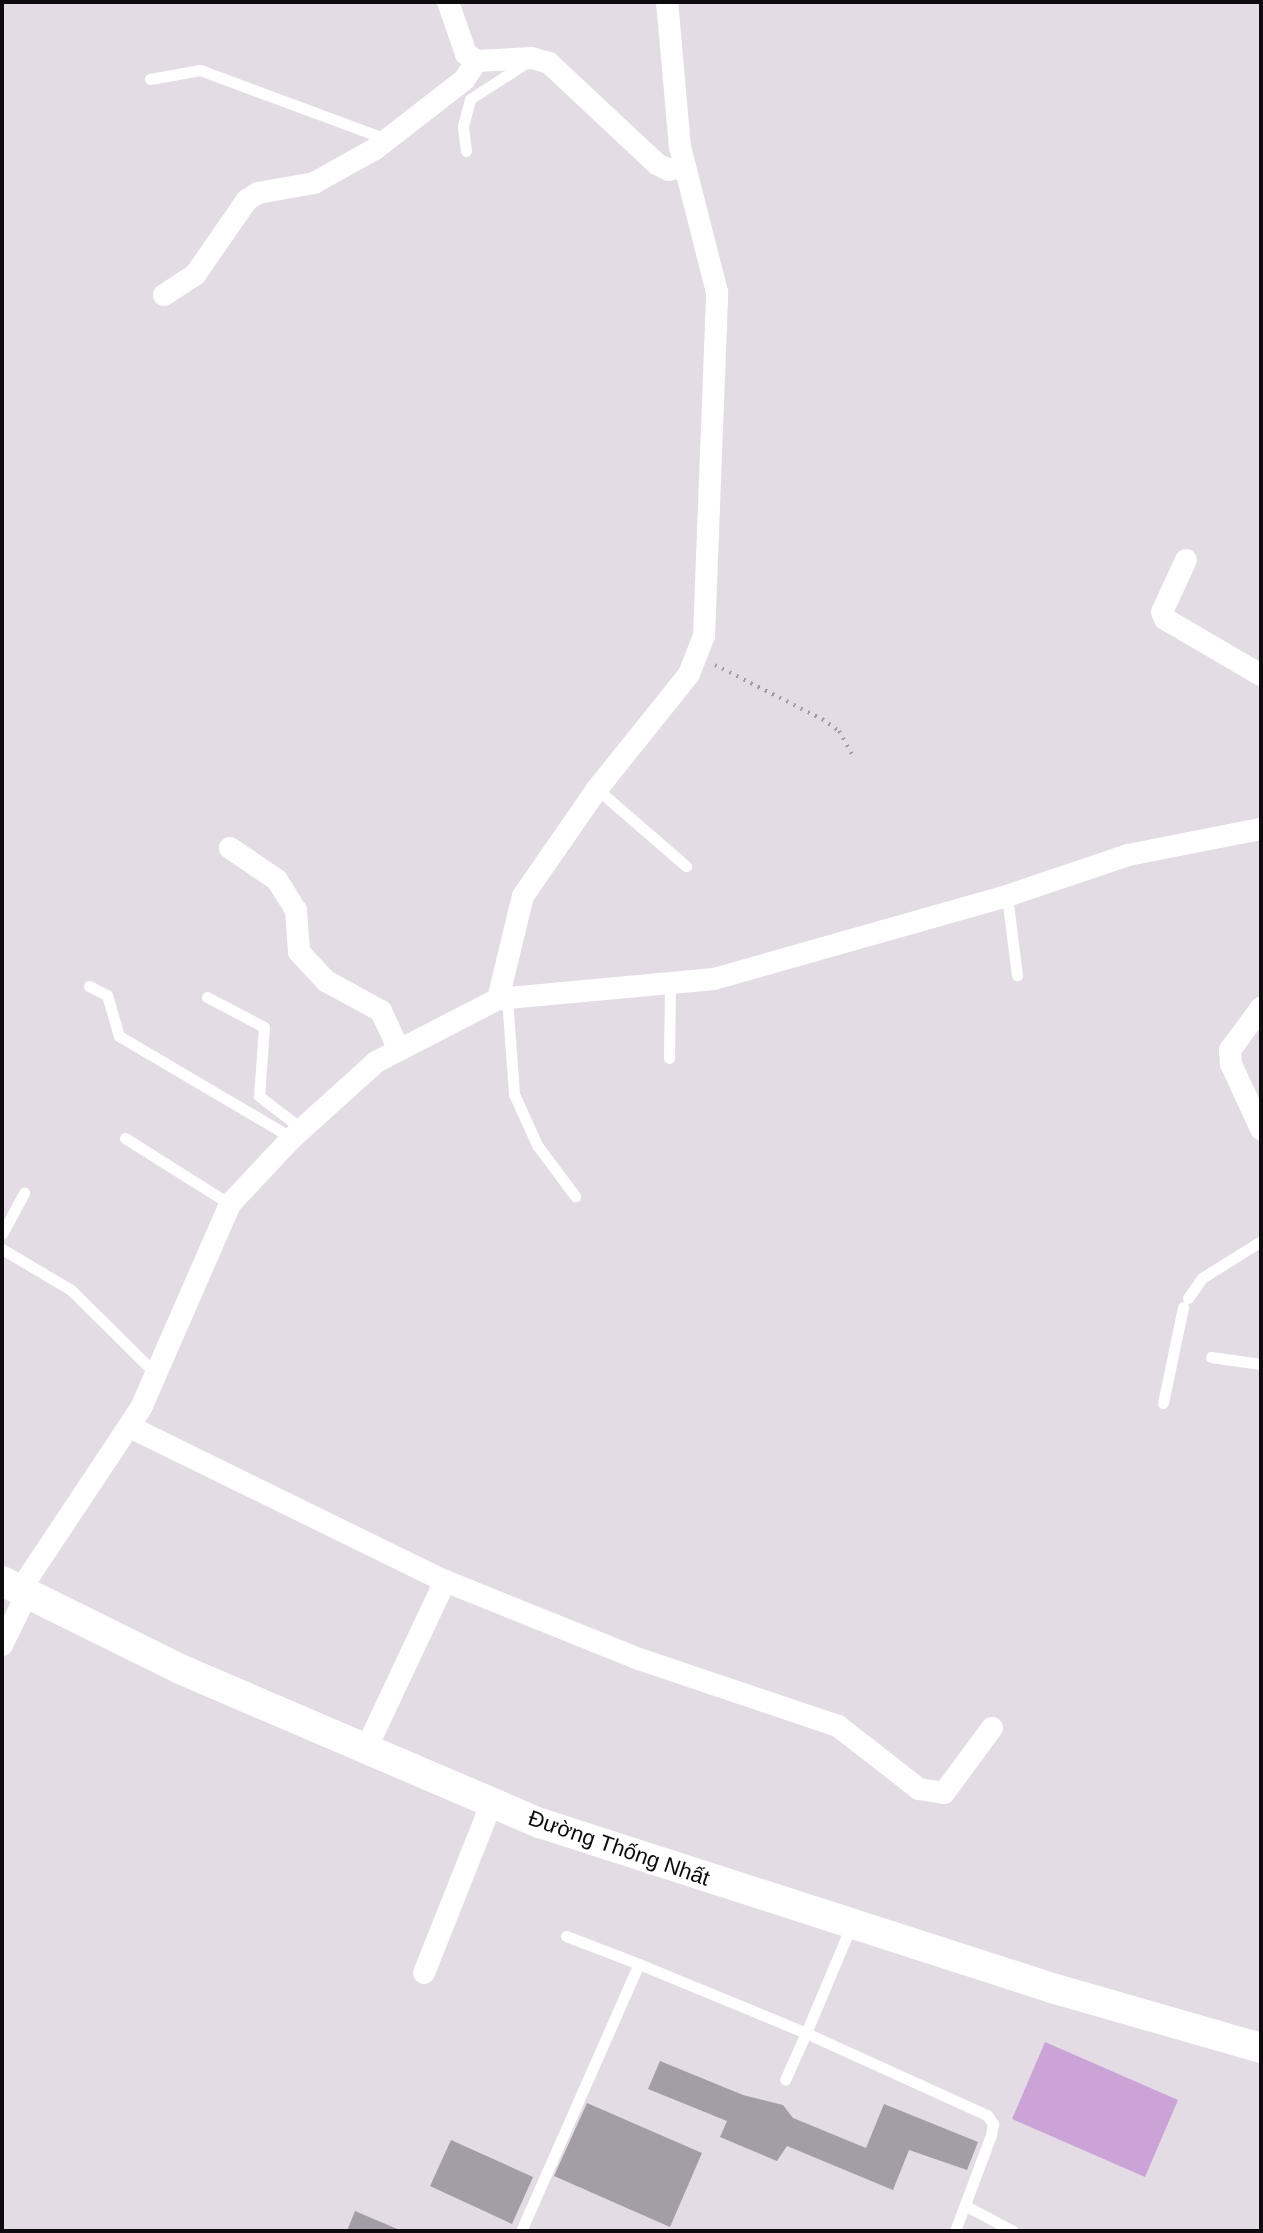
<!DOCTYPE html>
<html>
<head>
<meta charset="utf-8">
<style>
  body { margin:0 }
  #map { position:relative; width:1263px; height:2233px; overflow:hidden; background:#e3dce5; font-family:Helvetica,sans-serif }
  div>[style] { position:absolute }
  .green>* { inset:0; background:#cca3d6 }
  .building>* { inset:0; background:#a39da5 }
  .path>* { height:4px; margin-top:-2px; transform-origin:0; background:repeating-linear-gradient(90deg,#9f9aa1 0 2px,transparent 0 8px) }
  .lane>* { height:11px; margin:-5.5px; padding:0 5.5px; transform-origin:5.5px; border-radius:5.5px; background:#fff }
  .street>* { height:22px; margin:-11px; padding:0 11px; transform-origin:11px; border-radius:11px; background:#fff }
  .secondary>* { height:30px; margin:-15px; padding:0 15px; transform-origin:15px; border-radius:15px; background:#fff }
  span { translate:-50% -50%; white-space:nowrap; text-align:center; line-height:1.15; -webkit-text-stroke:7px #fff; paint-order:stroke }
  .street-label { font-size:22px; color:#0d0b0e }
  .frame { position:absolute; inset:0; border:4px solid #0d0b0e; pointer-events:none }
</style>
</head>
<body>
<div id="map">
  <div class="green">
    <i style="clip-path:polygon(1045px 2042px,1178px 2100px,1145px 2177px,1012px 2119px)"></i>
  </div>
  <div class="building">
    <i style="clip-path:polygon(660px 2061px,743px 2095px,783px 2105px,793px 2118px,866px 2148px,884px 2104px,978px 2142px,967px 2170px,909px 2150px,893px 2190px,787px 2146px,777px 2161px,720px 2137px,727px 2121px,648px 2089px)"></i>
    <i style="clip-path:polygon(587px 2103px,702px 2153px,670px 2227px,554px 2176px)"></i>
    <i style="clip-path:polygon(451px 2140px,533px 2177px,512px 2224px,430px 2186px)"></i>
    <i style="clip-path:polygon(355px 2211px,402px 2231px,347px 2231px)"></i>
  </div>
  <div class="path">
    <i style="left:715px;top:665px;width:120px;rotate:26.8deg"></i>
    <i style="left:822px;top:719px;width:21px;rotate:35deg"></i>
    <i style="left:839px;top:731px;width:26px;rotate:61deg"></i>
  </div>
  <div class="lane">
    <i style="left:150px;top:79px;width:51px;rotate:-10.2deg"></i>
    <i style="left:200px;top:70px;width:199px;rotate:20.3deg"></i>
    <i style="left:466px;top:151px;width:25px;rotate:-97deg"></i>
    <i style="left:463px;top:126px;width:28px;rotate:-75deg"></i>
    <i style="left:470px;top:99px;width:70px;rotate:-32.8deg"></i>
    <i style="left:597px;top:789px;width:118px;rotate:40.9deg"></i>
    <i style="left:1007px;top:896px;width:80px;rotate:82.8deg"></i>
    <i style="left:89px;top:986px;width:20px;rotate:27deg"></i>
    <i style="left:107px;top:995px;width:43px;rotate:73.7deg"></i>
    <i style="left:119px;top:1036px;width:201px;rotate:30.5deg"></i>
    <i style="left:207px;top:997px;width:64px;rotate:27.8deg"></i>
    <i style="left:264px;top:1027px;width:69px;rotate:94.1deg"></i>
    <i style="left:259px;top:1096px;width:54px;rotate:37.5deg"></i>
    <i style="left:507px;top:998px;width:96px;rotate:85.8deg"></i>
    <i style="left:514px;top:1094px;width:56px;rotate:65.7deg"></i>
    <i style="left:537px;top:1145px;width:64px;rotate:53.3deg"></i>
    <i style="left:669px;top:1058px;width:74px;rotate:-89.2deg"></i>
    <i style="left:125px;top:1138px;width:124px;rotate:32.2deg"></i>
    <i style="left:2px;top:1234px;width:47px;rotate:-61.8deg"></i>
    <i style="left:2px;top:1249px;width:80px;rotate:30.7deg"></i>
    <i style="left:71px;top:1290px;width:120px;rotate:44.7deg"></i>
    <i style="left:1188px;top:1298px;width:24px;rotate:-55deg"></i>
    <i style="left:1202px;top:1278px;width:70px;rotate:-32.1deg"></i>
    <i style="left:1211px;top:1357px;width:50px;rotate:8deg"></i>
    <i style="left:1163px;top:1403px;width:98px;rotate:-78.2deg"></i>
    <i style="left:851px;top:1926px;width:116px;rotate:112.8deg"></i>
    <i style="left:806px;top:2033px;width:199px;rotate:24.4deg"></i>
    <i style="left:987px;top:2115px;width:11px;rotate:56deg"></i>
    <i style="left:993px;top:2124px;width:11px;rotate:100deg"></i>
    <i style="left:991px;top:2135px;width:103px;rotate:110.6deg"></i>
    <i style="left:566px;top:1936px;width:78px;rotate:21deg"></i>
    <i style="left:966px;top:2206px;width:53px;rotate:28deg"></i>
    <i style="left:521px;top:2231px;width:292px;rotate:-66.2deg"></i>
    <i style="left:639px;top:1964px;width:181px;rotate:22.4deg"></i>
    <i style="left:806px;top:2033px;width:51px;rotate:114.1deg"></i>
  </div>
  <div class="street">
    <i style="left:448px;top:2px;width:55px;rotate:70.9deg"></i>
    <i style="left:466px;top:54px;width:13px;rotate:32deg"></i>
    <i style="left:477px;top:61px;width:55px;rotate:-3.1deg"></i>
    <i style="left:532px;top:58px;width:18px;rotate:16deg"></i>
    <i style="left:549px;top:63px;width:148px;rotate:43.1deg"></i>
    <i style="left:657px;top:164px;width:13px;rotate:27deg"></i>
    <i style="left:669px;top:170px;width:15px;rotate:-16deg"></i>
    <i style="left:164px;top:295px;width:37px;rotate:-33deg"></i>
    <i style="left:195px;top:275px;width:91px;rotate:-55.3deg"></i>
    <i style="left:247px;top:200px;width:13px;rotate:-32deg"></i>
    <i style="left:258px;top:193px;width:57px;rotate:-10.1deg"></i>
    <i style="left:314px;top:183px;width:70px;rotate:-29.1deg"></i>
    <i style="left:375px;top:149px;width:113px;rotate:-37.8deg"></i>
    <i style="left:464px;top:80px;width:23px;rotate:-56deg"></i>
    <i style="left:1186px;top:560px;width:57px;rotate:114.8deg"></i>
    <i style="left:1162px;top:612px;width:8px;rotate:67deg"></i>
    <i style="left:1165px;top:619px;width:111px;rotate:30.3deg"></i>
    <i style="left:230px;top:848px;width:57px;rotate:34.2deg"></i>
    <i style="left:277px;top:880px;width:36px;rotate:58deg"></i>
    <i style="left:296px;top:910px;width:42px;rotate:85.9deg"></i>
    <i style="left:299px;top:952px;width:40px;rotate:47deg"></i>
    <i style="left:326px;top:981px;width:63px;rotate:28.6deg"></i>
    <i style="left:381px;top:1011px;width:43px;rotate:65.2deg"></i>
    <i style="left:498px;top:999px;width:106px;rotate:-76.4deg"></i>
    <i style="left:523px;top:896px;width:130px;rotate:-55.3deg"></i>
    <i style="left:597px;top:789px;width:147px;rotate:-51.3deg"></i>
    <i style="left:689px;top:674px;width:41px;rotate:-68.5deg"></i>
    <i style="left:704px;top:636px;width:344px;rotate:-87.8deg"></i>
    <i style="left:717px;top:292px;width:150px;rotate:-104.3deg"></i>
    <i style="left:680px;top:147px;width:146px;rotate:-95.1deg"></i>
    <i style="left:1261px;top:1008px;width:52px;rotate:126.4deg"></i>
    <i style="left:1230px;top:1050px;width:14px;rotate:86deg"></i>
    <i style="left:1231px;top:1064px;width:72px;rotate:65.2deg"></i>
    <i style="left:130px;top:1427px;width:351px;rotate:26.1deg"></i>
    <i style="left:445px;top:1581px;width:209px;rotate:21.9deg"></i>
    <i style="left:639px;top:1659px;width:210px;rotate:18.6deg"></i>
    <i style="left:838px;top:1726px;width:103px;rotate:37.9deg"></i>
    <i style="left:919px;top:1789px;width:25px;rotate:9deg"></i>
    <i style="left:944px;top:1793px;width:81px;rotate:-53.6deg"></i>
    <i style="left:20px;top:1590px;width:219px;rotate:-56.4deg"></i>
    <i style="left:141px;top:1408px;width:223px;rotate:-66.4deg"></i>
    <i style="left:230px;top:1204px;width:91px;rotate:-46.8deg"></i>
    <i style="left:292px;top:1138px;width:113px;rotate:-42.1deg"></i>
    <i style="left:376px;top:1062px;width:137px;rotate:-27.3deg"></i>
    <i style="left:498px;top:999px;width:217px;rotate:-5.3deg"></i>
    <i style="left:714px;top:979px;width:305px;rotate:-15.8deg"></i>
    <i style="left:1007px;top:896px;width:128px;rotate:-18.7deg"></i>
    <i style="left:1128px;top:855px;width:136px;rotate:-11.1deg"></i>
    <i style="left:2px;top:1645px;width:57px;rotate:-63.9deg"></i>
    <i style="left:366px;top:1749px;width:186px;rotate:-64.8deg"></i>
    <i style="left:424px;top:1973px;width:184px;rotate:-68.3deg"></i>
  </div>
  <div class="secondary">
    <i style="left:2px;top:1581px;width:199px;rotate:26.3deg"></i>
    <i style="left:180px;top:1669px;width:392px;rotate:23.2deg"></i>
    <i style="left:540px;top:1823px;width:538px;rotate:17.86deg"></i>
    <i style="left:1052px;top:1988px;width:217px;rotate:16deg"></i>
  </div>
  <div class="street-label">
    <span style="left:619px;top:1848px;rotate:19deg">Đường Thống Nhất</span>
  </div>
  <div class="frame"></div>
</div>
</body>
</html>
